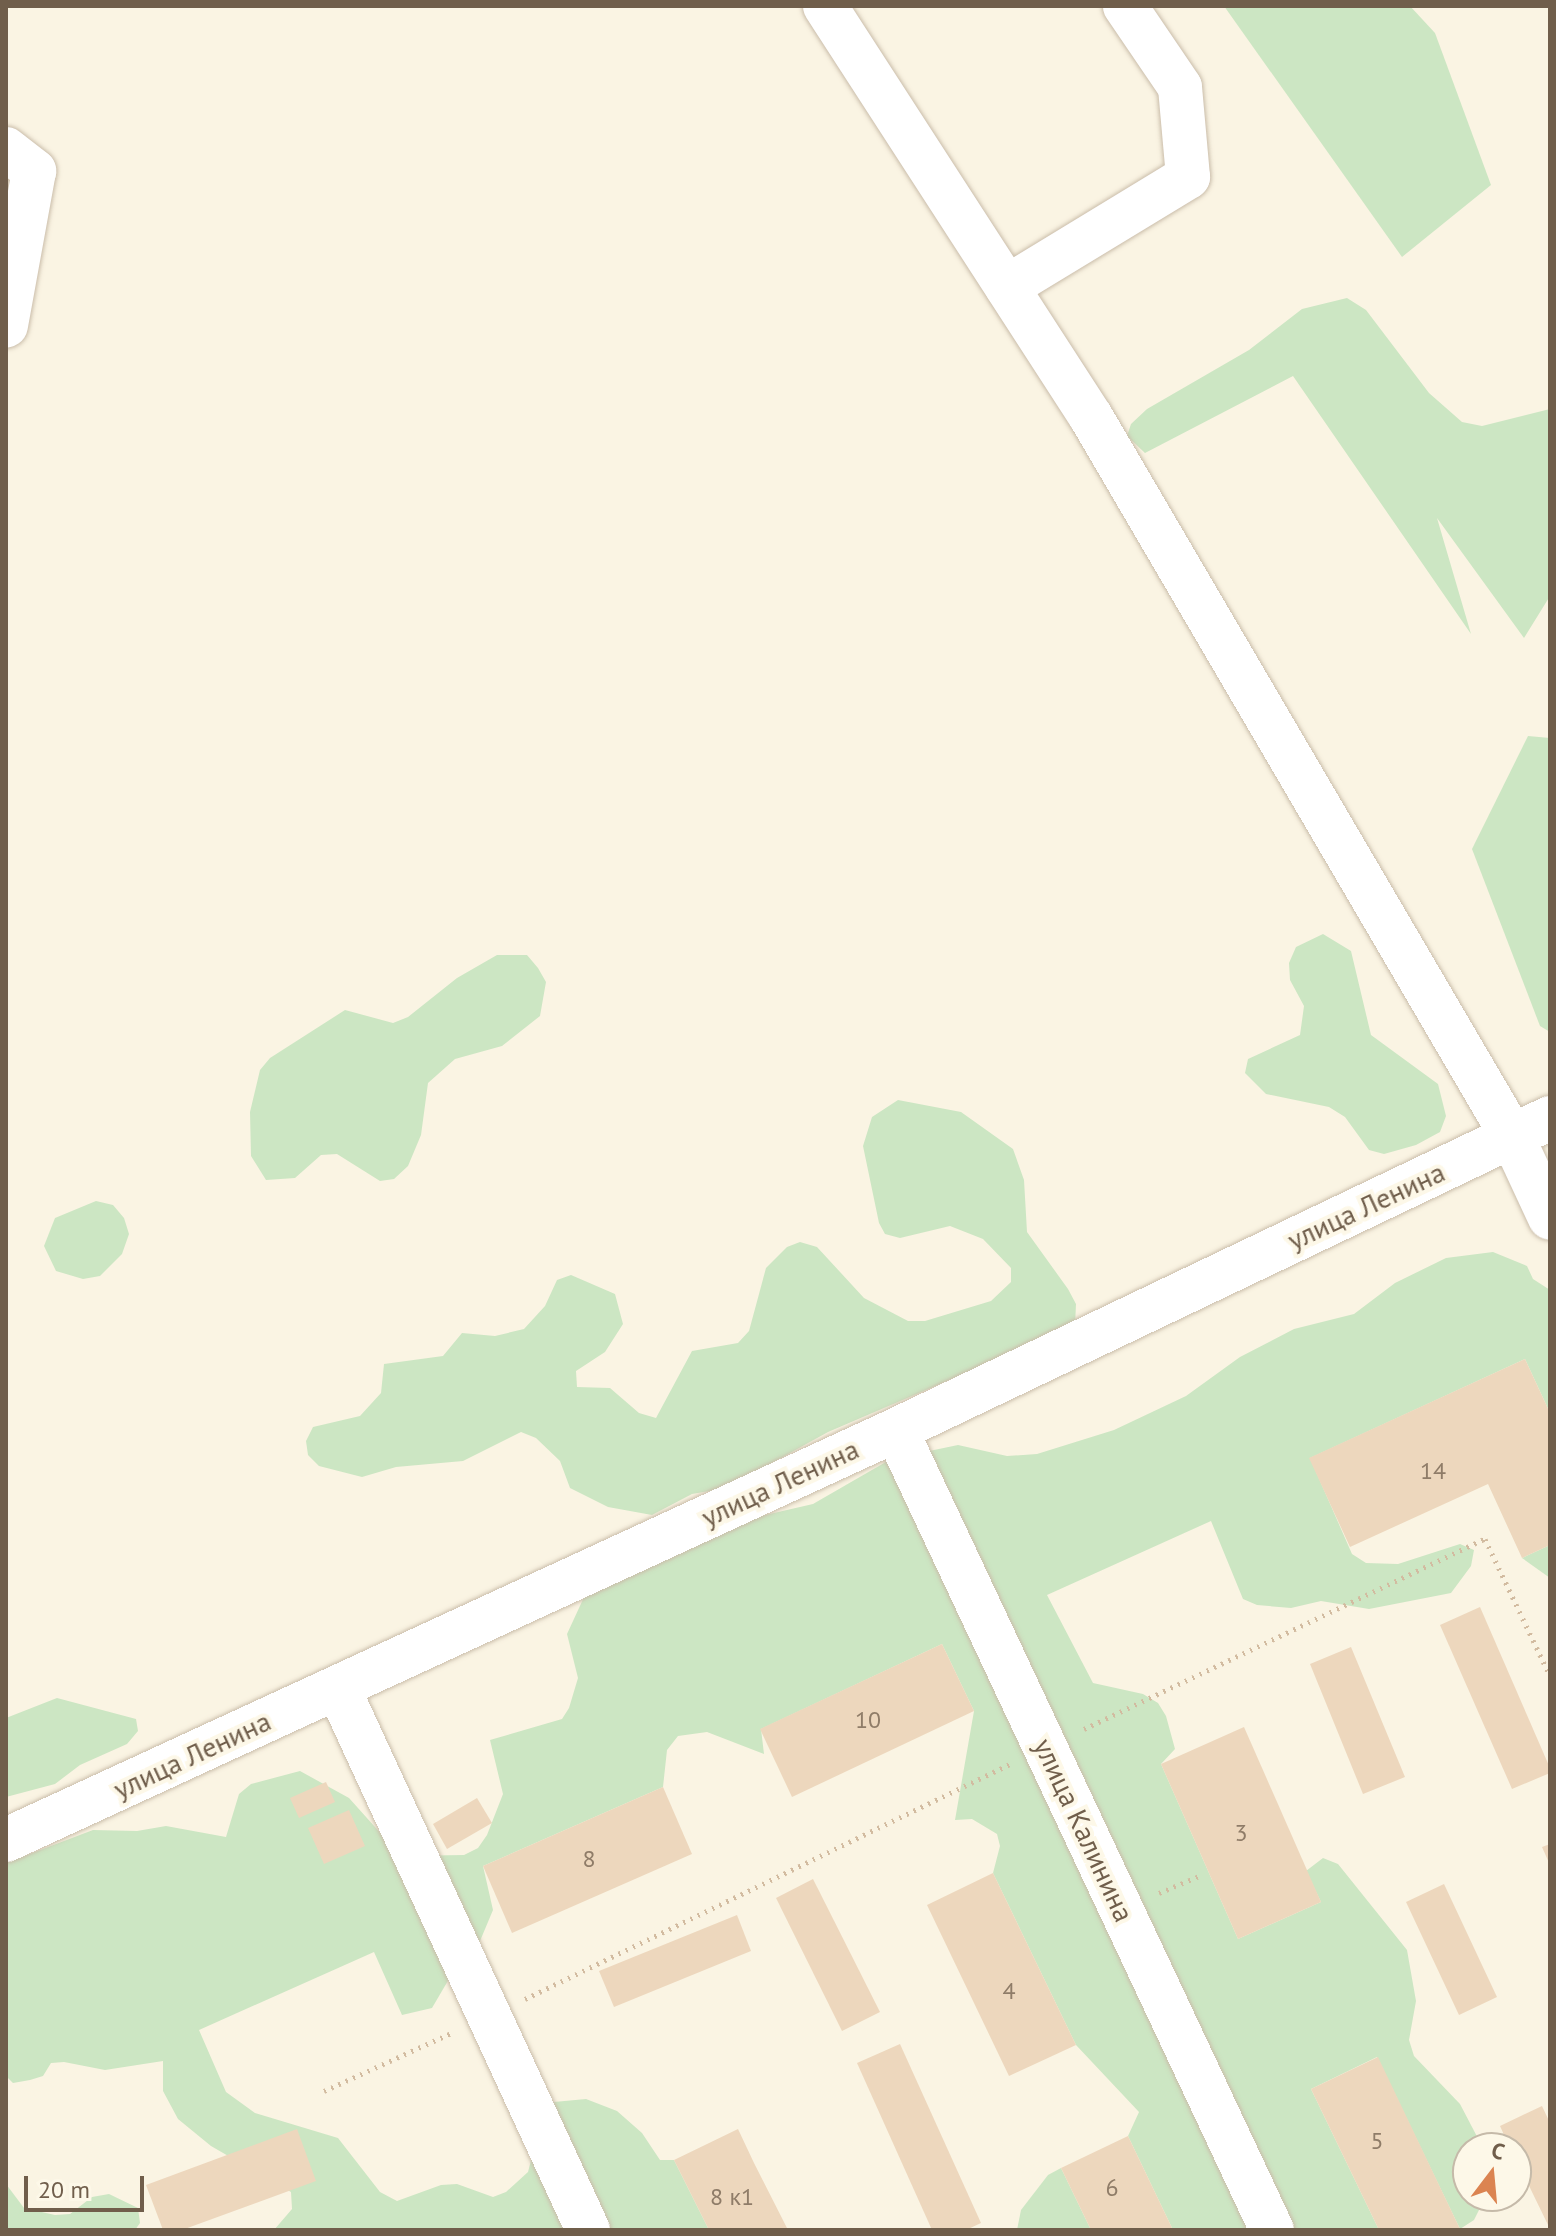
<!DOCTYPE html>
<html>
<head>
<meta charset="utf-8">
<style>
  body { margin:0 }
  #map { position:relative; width:1556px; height:2236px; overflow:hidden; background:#faf4e3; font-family:"PT Sans",sans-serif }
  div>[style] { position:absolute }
  .green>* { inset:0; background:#cce6c3 }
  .building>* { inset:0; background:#edd7bd }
  .path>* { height:5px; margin-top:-2.5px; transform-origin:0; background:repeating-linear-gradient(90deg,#d2bba0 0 2px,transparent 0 8px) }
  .roads { filter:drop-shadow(0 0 2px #cabdaa) drop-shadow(0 0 2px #cabdaa) }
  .minor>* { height:44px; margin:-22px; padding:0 22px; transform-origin:22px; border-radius:22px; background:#fff }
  span { translate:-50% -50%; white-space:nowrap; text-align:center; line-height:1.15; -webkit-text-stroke:8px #fdf8e8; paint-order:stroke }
  .number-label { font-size:24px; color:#8f7c68 }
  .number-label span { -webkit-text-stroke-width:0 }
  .street-label { font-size:28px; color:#705e4b }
  .frame { position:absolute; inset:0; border:8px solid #705e4b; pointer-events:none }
  .north { position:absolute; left:1452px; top:2132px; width:80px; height:80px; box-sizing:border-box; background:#fdf8e8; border:2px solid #c5baa9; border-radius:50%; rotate:16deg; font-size:22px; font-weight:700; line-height:32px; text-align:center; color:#705e4b }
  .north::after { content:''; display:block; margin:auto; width:28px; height:36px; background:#db8451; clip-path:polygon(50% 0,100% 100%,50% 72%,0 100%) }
  .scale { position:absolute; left:24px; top:2176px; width:120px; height:36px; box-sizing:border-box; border:4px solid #705e4b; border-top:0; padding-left:10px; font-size:24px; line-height:28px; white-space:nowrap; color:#705e4b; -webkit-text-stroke:6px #fdf8e8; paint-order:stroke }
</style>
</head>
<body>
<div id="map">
  <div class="green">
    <i style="clip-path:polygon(1224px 6px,1410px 6px,1435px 33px,1491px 185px,1402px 257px)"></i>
    <i style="clip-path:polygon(1347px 298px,1366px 310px,1429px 393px,1462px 422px,1482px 426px,1550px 409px,1550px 596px,1524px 638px,1437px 518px,1471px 634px,1293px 376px,1145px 453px,1127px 436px,1131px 424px,1147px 409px,1249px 350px,1302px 309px)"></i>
    <i style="clip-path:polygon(1528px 736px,1550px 738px,1550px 1032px,1540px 1026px,1472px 849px)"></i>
    <i style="clip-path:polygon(1323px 934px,1351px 951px,1371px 1035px,1438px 1084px,1446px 1116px,1440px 1132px,1416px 1145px,1384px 1154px,1369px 1150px,1345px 1117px,1329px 1107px,1266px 1094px,1245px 1073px,1248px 1059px,1300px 1035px,1304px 1006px,1290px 980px,1289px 963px,1296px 947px)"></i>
    <i style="clip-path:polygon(497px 955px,527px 955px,538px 968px,546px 982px,540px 1016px,502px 1046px,455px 1059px,428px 1083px,421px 1135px,408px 1166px,394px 1179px,380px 1181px,337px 1154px,321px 1155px,295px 1178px,266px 1180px,251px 1156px,250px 1112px,260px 1070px,270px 1058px,345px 1010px,393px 1023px,408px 1017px,457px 978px)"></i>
    <i style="clip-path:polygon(898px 1100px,961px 1112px,1013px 1149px,1024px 1180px,1027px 1232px,1068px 1289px,1076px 1304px,1075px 1326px,828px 1432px,727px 1488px,692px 1494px,652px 1515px,608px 1507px,570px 1488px,560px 1461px,536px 1438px,521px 1432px,463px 1461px,396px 1467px,362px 1477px,319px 1466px,308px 1455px,306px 1441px,313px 1427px,360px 1416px,381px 1393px,384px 1364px,443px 1356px,462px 1333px,495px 1336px,524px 1329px,545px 1306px,557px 1280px,571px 1275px,615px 1294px,623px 1324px,605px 1352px,576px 1371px,577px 1387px,610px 1388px,639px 1413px,656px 1418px,692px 1351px,738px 1343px,749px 1331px,766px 1268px,787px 1247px,800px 1242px,817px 1247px,864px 1298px,908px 1321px,925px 1321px,991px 1301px,1011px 1282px,1011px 1268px,983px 1239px,950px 1226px,900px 1238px,885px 1234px,879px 1223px,863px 1146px,872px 1117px)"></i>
    <i style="clip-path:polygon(96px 1201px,113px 1205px,124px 1218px,129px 1234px,122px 1254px,100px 1276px,83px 1279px,56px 1271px,44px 1246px,55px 1218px)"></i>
    <i style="clip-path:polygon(1493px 1252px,1527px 1266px,1533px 1279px,1550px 1290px,1550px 1413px,1525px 1359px,1310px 1458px,1352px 1554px,1366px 1563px,1398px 1564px,1460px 1544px,1474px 1550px,1471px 1566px,1451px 1593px,1369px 1609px,1321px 1601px,1291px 1608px,1257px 1605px,1243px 1599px,1211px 1521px,1047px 1595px,1093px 1683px,1143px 1694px,1158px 1703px,1166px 1716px,1175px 1749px,1161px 1764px,1238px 1939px,1321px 1902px,1306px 1871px,1323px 1858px,1338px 1864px,1407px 1950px,1416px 2001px,1409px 2040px,1414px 2056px,1460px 2104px,1483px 2148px,1468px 2148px,1468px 2196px,1486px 2196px,1474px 2220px,1460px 2229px,1377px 2057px,1311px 2089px,1379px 2230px,1173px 2230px,1128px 2136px,1139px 2112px,1076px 2045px,993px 1873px,1000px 1846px,997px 1834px,972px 1819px,955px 1820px,974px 1711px,942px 1644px,761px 1729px,764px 1754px,707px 1732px,678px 1736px,667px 1750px,663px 1787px,483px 1866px,493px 1910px,480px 1941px,466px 1950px,432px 2008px,402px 2015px,374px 1952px,199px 2030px,226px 2092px,255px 2113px,338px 2138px,380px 2192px,397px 2201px,441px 2185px,457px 2184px,493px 2197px,506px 2192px,528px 2172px,543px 2114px,554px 2102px,586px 2099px,617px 2111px,642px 2133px,660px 2160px,674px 2160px,709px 2230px,274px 2230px,292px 2209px,291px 2192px,211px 2146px,178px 2119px,163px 2091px,163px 2061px,105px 2070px,64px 2062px,51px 2063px,43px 2076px,30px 2080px,13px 2083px,6px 2076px,6px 1863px,93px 1830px,137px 1831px,166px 1826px,226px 1837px,239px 1794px,251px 1784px,300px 1771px,349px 1798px,401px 1856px,464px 1855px,478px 1848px,487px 1835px,503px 1794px,490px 1740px,562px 1719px,569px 1708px,578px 1678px,567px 1634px,585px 1595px,752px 1518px,813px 1504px,891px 1459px,958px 1445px,1007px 1456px,1037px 1454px,1114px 1430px,1186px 1396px,1240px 1357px,1294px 1329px,1354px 1314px,1395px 1283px,1446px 1258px)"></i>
    <i style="clip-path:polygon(1550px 1545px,1550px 1578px,1522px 1558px)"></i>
    <i style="clip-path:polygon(57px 1698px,136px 1719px,138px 1731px,127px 1744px,80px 1765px,55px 1784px,6px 1797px,6px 1718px)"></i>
    <i style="clip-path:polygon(1061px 2168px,1091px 2230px,1017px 2230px,1021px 2210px,1048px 2175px)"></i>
    <i style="clip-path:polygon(6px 2184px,24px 2208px,55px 2215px,70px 2214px,92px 2197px,109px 2194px,138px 2208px,140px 2223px,135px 2230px,6px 2230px)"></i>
  </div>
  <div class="building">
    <i style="clip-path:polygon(1525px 1359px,1550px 1413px,1550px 1545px,1522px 1558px,1488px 1484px,1350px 1547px,1309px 1458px)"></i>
    <i style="clip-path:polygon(1480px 1607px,1550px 1768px,1550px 1773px,1512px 1789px,1440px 1625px)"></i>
    <i style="clip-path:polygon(942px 1644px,974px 1711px,792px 1797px,760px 1729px)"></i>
    <i style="clip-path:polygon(1351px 1647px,1405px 1777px,1363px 1794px,1310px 1664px)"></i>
    <i style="clip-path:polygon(1244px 1727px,1321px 1902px,1238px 1939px,1161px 1764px)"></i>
    <i style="clip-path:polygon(326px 1782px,335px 1802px,299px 1818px,290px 1798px)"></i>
    <i style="clip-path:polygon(663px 1787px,692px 1854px,512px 1933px,483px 1866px)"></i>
    <i style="clip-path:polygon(477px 1798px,492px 1823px,447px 1849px,433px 1824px)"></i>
    <i style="clip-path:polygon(349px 1810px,365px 1846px,324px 1864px,308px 1828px)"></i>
    <i style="clip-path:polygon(1550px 1844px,1550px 1865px,1542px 1847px)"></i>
    <i style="clip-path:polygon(993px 1873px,1076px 2045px,1009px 2076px,927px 1905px)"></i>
    <i style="clip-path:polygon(813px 1879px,880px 2012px,842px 2031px,776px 1898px)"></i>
    <i style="clip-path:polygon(1444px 1884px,1497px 1997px,1459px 2015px,1406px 1902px)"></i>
    <i style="clip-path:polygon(737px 1915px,751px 1951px,614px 2007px,599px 1971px)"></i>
    <i style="clip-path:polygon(900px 2044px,981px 2223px,966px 2230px,932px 2230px,857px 2063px)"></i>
    <i style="clip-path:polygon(1378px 2057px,1460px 2229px,1457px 2230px,1379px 2230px,1311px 2089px)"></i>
    <i style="clip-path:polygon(1542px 2106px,1550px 2123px,1550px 2229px,1516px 2159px,1516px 2148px,1510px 2148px,1500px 2126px)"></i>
    <i style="clip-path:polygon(297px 2129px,316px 2181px,182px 2230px,163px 2230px,146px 2185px)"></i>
    <i style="clip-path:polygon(738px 2129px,754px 2163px,788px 2230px,709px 2230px,674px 2160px)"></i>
    <i style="clip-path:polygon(1128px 2136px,1173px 2230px,1091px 2230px,1061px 2168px)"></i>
  </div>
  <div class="path">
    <i style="left:1084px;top:1729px;width:444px;rotate:-25.4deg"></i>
    <i style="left:1485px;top:1539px;width:152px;rotate:64.6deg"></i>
    <i style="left:1159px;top:1893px;width:43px;rotate:-23deg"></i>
    <i style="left:525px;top:1999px;width:539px;rotate:-25.85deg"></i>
    <i style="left:324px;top:2091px;width:140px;rotate:-24.5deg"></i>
  </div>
  <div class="roads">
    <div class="minor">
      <i style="left:825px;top:6px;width:490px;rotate:57.1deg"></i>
      <i style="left:1091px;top:417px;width:833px;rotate:59.65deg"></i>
      <i style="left:1512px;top:1136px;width:90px;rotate:65.1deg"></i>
      <i style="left:6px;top:149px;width:36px;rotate:38deg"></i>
      <i style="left:34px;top:171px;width:157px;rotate:100.3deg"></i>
      <i style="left:1007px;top:287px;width:212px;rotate:-31.3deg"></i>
      <i style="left:1188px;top:177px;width:90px;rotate:-95.1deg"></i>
      <i style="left:1180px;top:87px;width:98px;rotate:-124.2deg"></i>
      <i style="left:896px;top:1430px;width:884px;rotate:64.83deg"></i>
      <i style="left:338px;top:1688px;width:597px;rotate:65.24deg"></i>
      <i style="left:6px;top:1840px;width:980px;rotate:-24.73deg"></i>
      <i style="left:896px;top:1430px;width:725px;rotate:-25.5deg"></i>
    </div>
  </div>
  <div class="number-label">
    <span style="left:1433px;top:1471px">14</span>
    <span style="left:868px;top:1720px">10</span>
    <span style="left:1241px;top:1833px">3</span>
    <span style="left:589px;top:1859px">8</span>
    <span style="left:1009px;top:1991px">4</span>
    <span style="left:1377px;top:2141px">5</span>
    <span style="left:1112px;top:2188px">6</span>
    <span style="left:732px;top:2197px">8 к1</span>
  </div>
  <div class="street-label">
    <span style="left:1366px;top:1206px;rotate:-25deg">улица Ленина</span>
    <span style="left:780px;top:1483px;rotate:-25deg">улица Ленина</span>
    <span style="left:192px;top:1755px;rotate:-25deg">улица Ленина</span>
    <span style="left:1084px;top:1830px;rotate:65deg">улица Калинина</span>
  </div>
  <div class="frame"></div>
  <div class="north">С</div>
  <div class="scale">20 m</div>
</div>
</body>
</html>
